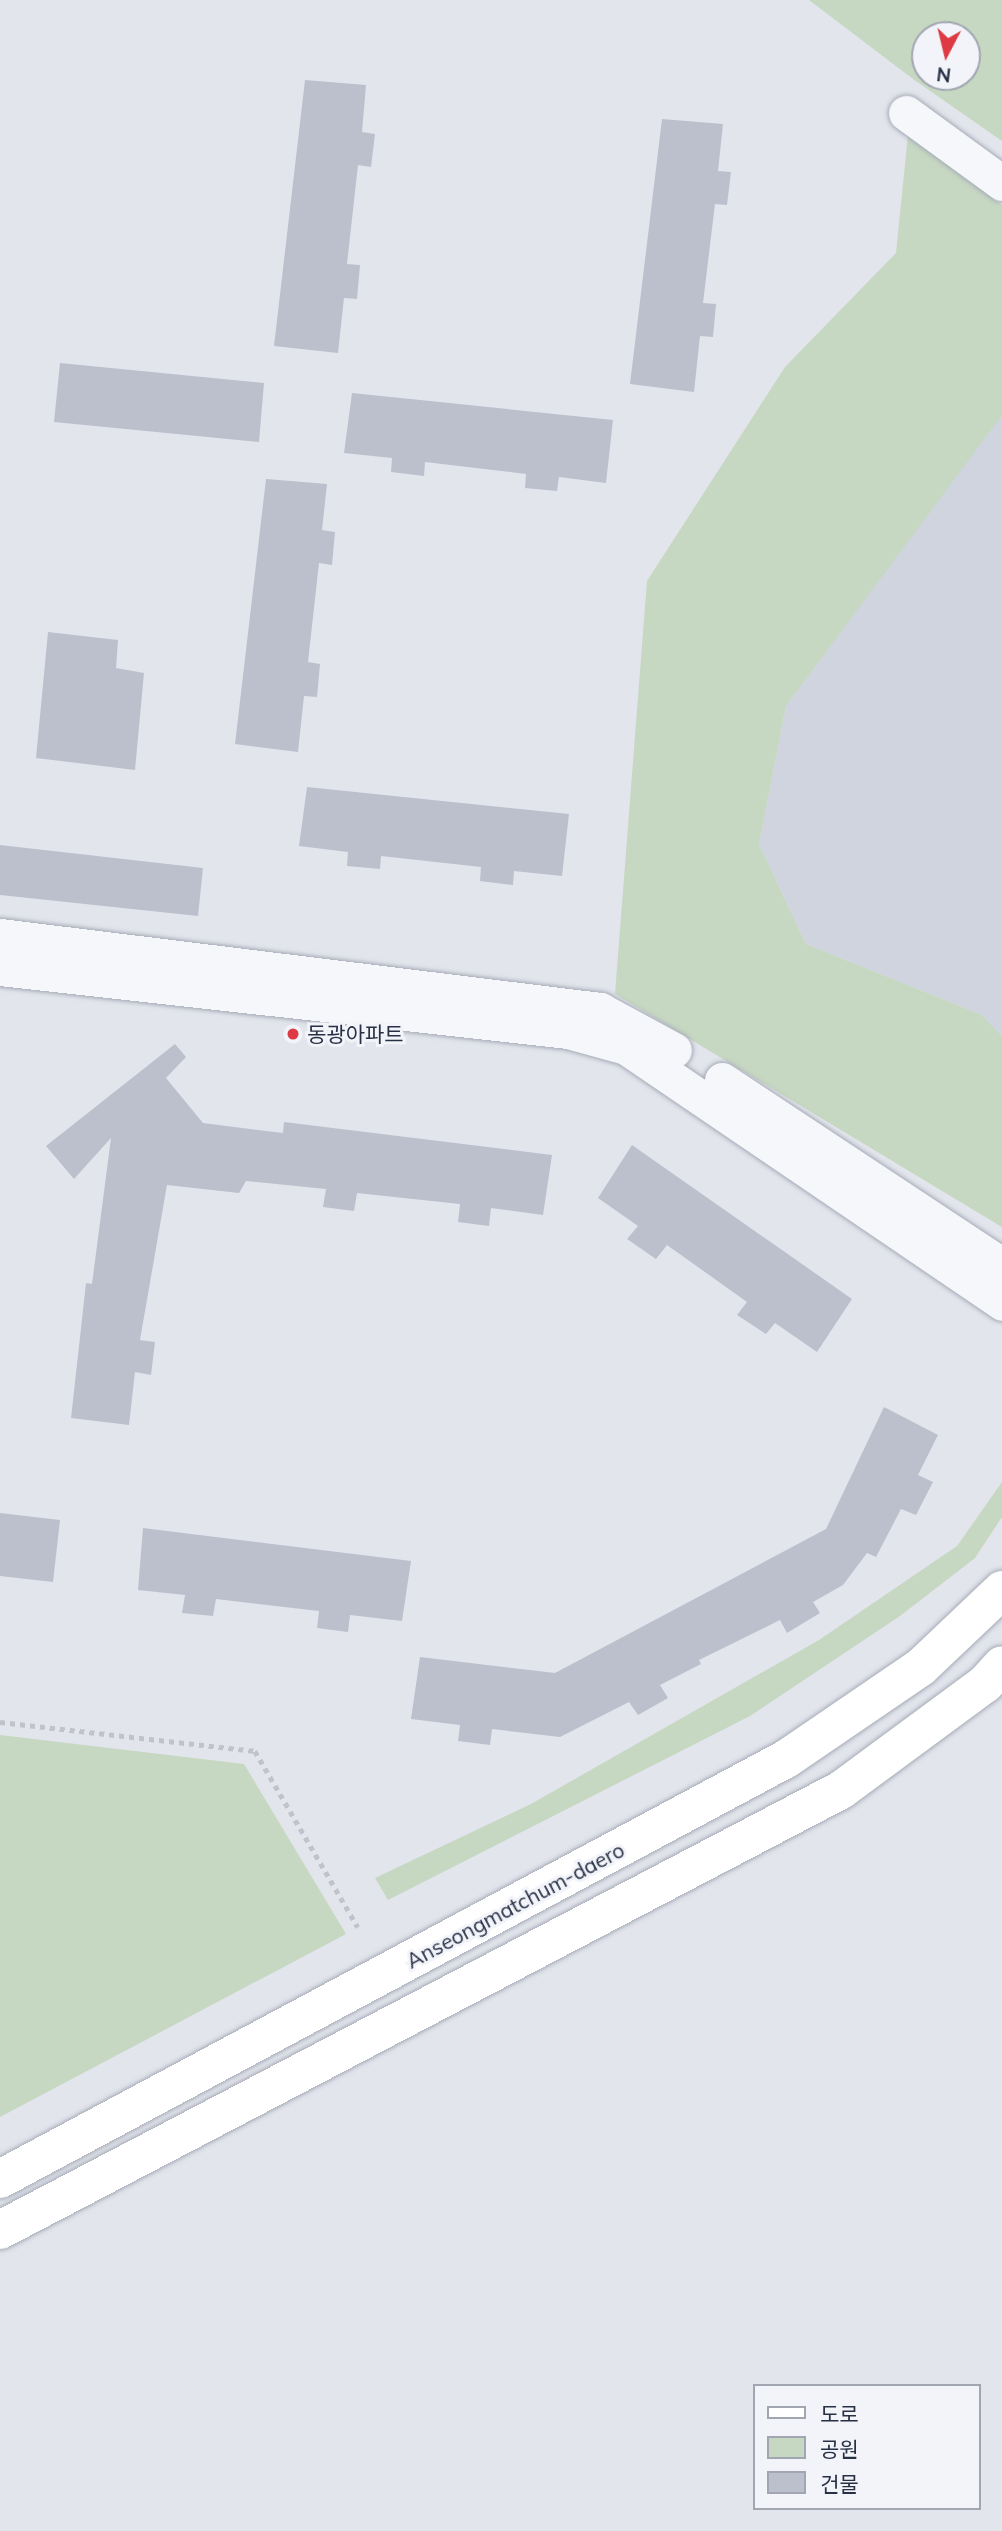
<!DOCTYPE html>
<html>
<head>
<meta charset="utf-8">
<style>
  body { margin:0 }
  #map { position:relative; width:1002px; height:2531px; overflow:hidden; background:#e2e5ec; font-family:Mulish,"Noto Sans KR",sans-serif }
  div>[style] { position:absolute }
  .built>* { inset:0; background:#d0d4de }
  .green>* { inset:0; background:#c6d7c2 }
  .building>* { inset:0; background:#bcc0cd }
  .path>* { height:4.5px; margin-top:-2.25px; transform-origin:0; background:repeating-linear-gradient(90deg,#c0c3cb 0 5px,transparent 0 10px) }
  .roads { filter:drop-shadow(0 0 2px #a6abb7) drop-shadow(0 0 2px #a6abb7) }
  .street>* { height:35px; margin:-17.5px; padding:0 17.5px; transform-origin:17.5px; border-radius:17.5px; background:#f6f7fa }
  .secondary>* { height:38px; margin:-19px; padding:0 19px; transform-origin:19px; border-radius:19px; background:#fff }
  .dots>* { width:19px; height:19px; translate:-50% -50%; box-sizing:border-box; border:4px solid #f2f4f9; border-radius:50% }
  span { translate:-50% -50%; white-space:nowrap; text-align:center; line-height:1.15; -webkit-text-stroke:6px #f2f4f9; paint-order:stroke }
  .poi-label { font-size:21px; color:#283046 }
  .left { translate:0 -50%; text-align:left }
  .street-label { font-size:21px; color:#283046 }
  .legend { position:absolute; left:753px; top:2384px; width:228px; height:126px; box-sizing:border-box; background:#f2f4f9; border:2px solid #a1a6b1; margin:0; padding:9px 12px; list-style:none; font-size:21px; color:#283046 }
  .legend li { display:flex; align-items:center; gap:14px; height:35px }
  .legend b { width:35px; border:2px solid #a1a6b1 }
  .north { position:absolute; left:911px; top:21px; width:70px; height:70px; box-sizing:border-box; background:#f2f4f9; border:2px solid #a1a6b1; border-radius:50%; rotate:187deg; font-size:19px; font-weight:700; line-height:28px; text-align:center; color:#283046 }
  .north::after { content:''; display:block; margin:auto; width:24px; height:32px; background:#de3a44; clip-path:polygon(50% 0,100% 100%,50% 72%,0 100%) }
</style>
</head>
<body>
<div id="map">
  <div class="built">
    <i style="clip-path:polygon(1002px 413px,1002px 1036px,982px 1015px,806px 944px,759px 844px,786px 706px)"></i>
  </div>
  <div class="green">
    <i style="clip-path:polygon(evenodd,809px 0,1002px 0,1002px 141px,913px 79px,809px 0,967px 35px,967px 77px,925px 77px,925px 35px,967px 35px)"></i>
    <i style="clip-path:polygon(908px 135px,1002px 205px,1002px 415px,786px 706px,759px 844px,806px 944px,982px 1015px,1002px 1036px,1002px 1227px,615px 994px,647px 581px,785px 367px,896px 253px)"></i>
    <i style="clip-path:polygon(1002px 1482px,1002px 1517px,975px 1558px,900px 1616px,750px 1716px,388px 1900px,375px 1878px,531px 1804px,819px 1640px,957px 1546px)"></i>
    <i style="clip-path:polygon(0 1735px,244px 1764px,346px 1934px,0 2117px)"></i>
  </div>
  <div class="building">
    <i style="clip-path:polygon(305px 80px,366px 85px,362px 132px,375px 134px,371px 167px,358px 165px,347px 264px,360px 265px,357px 299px,344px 298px,338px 353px,274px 346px)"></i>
    <i style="clip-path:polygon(662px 119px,723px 124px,718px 171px,731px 172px,727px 205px,715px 204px,703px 303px,716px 304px,713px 337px,700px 336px,694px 392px,630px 384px)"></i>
    <i style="clip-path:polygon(60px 363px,264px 383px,259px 442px,54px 422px)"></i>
    <i style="clip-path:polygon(352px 393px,613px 420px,606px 483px,559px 477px,557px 491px,525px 488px,526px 474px,425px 462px,424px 476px,391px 472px,392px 458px,344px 453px)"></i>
    <i style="clip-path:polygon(266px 479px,327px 484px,322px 530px,335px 532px,332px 565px,319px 563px,308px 662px,320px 664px,317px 697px,304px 696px,298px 752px,235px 744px)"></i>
    <i style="clip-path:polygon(48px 632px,118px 640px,116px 668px,144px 673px,135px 770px,36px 758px)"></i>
    <i style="clip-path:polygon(307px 787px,569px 814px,562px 876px,514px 871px,513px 885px,480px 881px,481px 867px,381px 856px,380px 869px,347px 866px,348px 852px,299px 846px)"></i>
    <i style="clip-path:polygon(0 845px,203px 868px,198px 916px,0 895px)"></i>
    <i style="clip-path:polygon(175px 1044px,186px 1057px,166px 1078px,203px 1123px,283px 1133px,284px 1122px,552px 1155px,543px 1215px,491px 1208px,489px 1226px,458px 1222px,460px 1204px,357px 1193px,354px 1211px,323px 1207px,326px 1189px,246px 1181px,239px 1193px,167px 1185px,140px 1340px,155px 1342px,151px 1375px,135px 1372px,129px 1425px,71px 1418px,86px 1283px,92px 1284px,111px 1138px,74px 1179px,46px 1146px)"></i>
    <i style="clip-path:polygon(632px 1145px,852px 1299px,817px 1352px,775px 1323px,766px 1334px,737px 1315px,747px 1302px,667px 1245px,656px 1259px,627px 1239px,638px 1226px,598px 1198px)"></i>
    <i style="clip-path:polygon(884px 1407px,938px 1435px,918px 1475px,933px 1482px,916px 1515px,901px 1509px,876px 1557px,867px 1553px,843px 1585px,813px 1602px,820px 1613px,787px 1633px,780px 1620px,699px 1660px,701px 1664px,660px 1685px,668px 1698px,638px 1715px,629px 1702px,560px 1737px,492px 1729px,490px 1745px,458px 1741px,460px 1725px,411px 1719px,420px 1657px,555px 1673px,826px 1529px)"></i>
    <i style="clip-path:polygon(0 1513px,60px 1520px,53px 1582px,0 1576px)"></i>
    <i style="clip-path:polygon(143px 1528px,411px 1561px,402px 1621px,350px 1615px,348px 1632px,317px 1628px,319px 1611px,216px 1599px,213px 1616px,182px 1613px,185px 1595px,138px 1590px)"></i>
  </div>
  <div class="path">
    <i style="left:0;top:1722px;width:257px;rotate:6.5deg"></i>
    <i style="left:255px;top:1751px;width:204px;rotate:59.7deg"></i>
  </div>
  <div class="roads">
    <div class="street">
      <i style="left:906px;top:113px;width:119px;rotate:36.1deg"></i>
      <i style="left:0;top:936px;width:605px;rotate:7.03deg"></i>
      <i style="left:600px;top:1010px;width:84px;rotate:28.4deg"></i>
      <i style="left:0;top:968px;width:571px;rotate:6.33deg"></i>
      <i style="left:568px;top:1031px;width:60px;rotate:15.4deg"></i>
      <i style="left:626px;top:1047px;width:455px;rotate:34.2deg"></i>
      <i style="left:722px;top:1080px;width:336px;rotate:33.5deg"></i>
    </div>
    <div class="secondary">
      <i style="left:0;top:2179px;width:891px;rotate:-28.12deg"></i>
      <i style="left:786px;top:1759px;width:163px;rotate:-34.3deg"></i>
      <i style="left:921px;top:1667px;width:112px;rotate:-43.5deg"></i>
      <i style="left:0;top:2230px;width:949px;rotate:-27.62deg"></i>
      <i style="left:841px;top:1790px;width:179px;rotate:-36.4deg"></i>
      <i style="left:985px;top:1684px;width:25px;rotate:-48deg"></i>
    </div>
  </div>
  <div class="dots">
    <i style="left:293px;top:1034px;background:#de3a44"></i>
  </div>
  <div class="poi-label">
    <span class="left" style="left:307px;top:1034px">동광아파트</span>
  </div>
  <div class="street-label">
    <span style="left:515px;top:1905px;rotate:-28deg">Anseongmatchum-daero</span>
  </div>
  <ul class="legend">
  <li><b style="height:9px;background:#fff"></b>도로</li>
  <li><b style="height:19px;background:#c6d7c2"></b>공원</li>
  <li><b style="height:19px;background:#bcc0cd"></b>건물</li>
  </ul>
  <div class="north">N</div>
</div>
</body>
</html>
